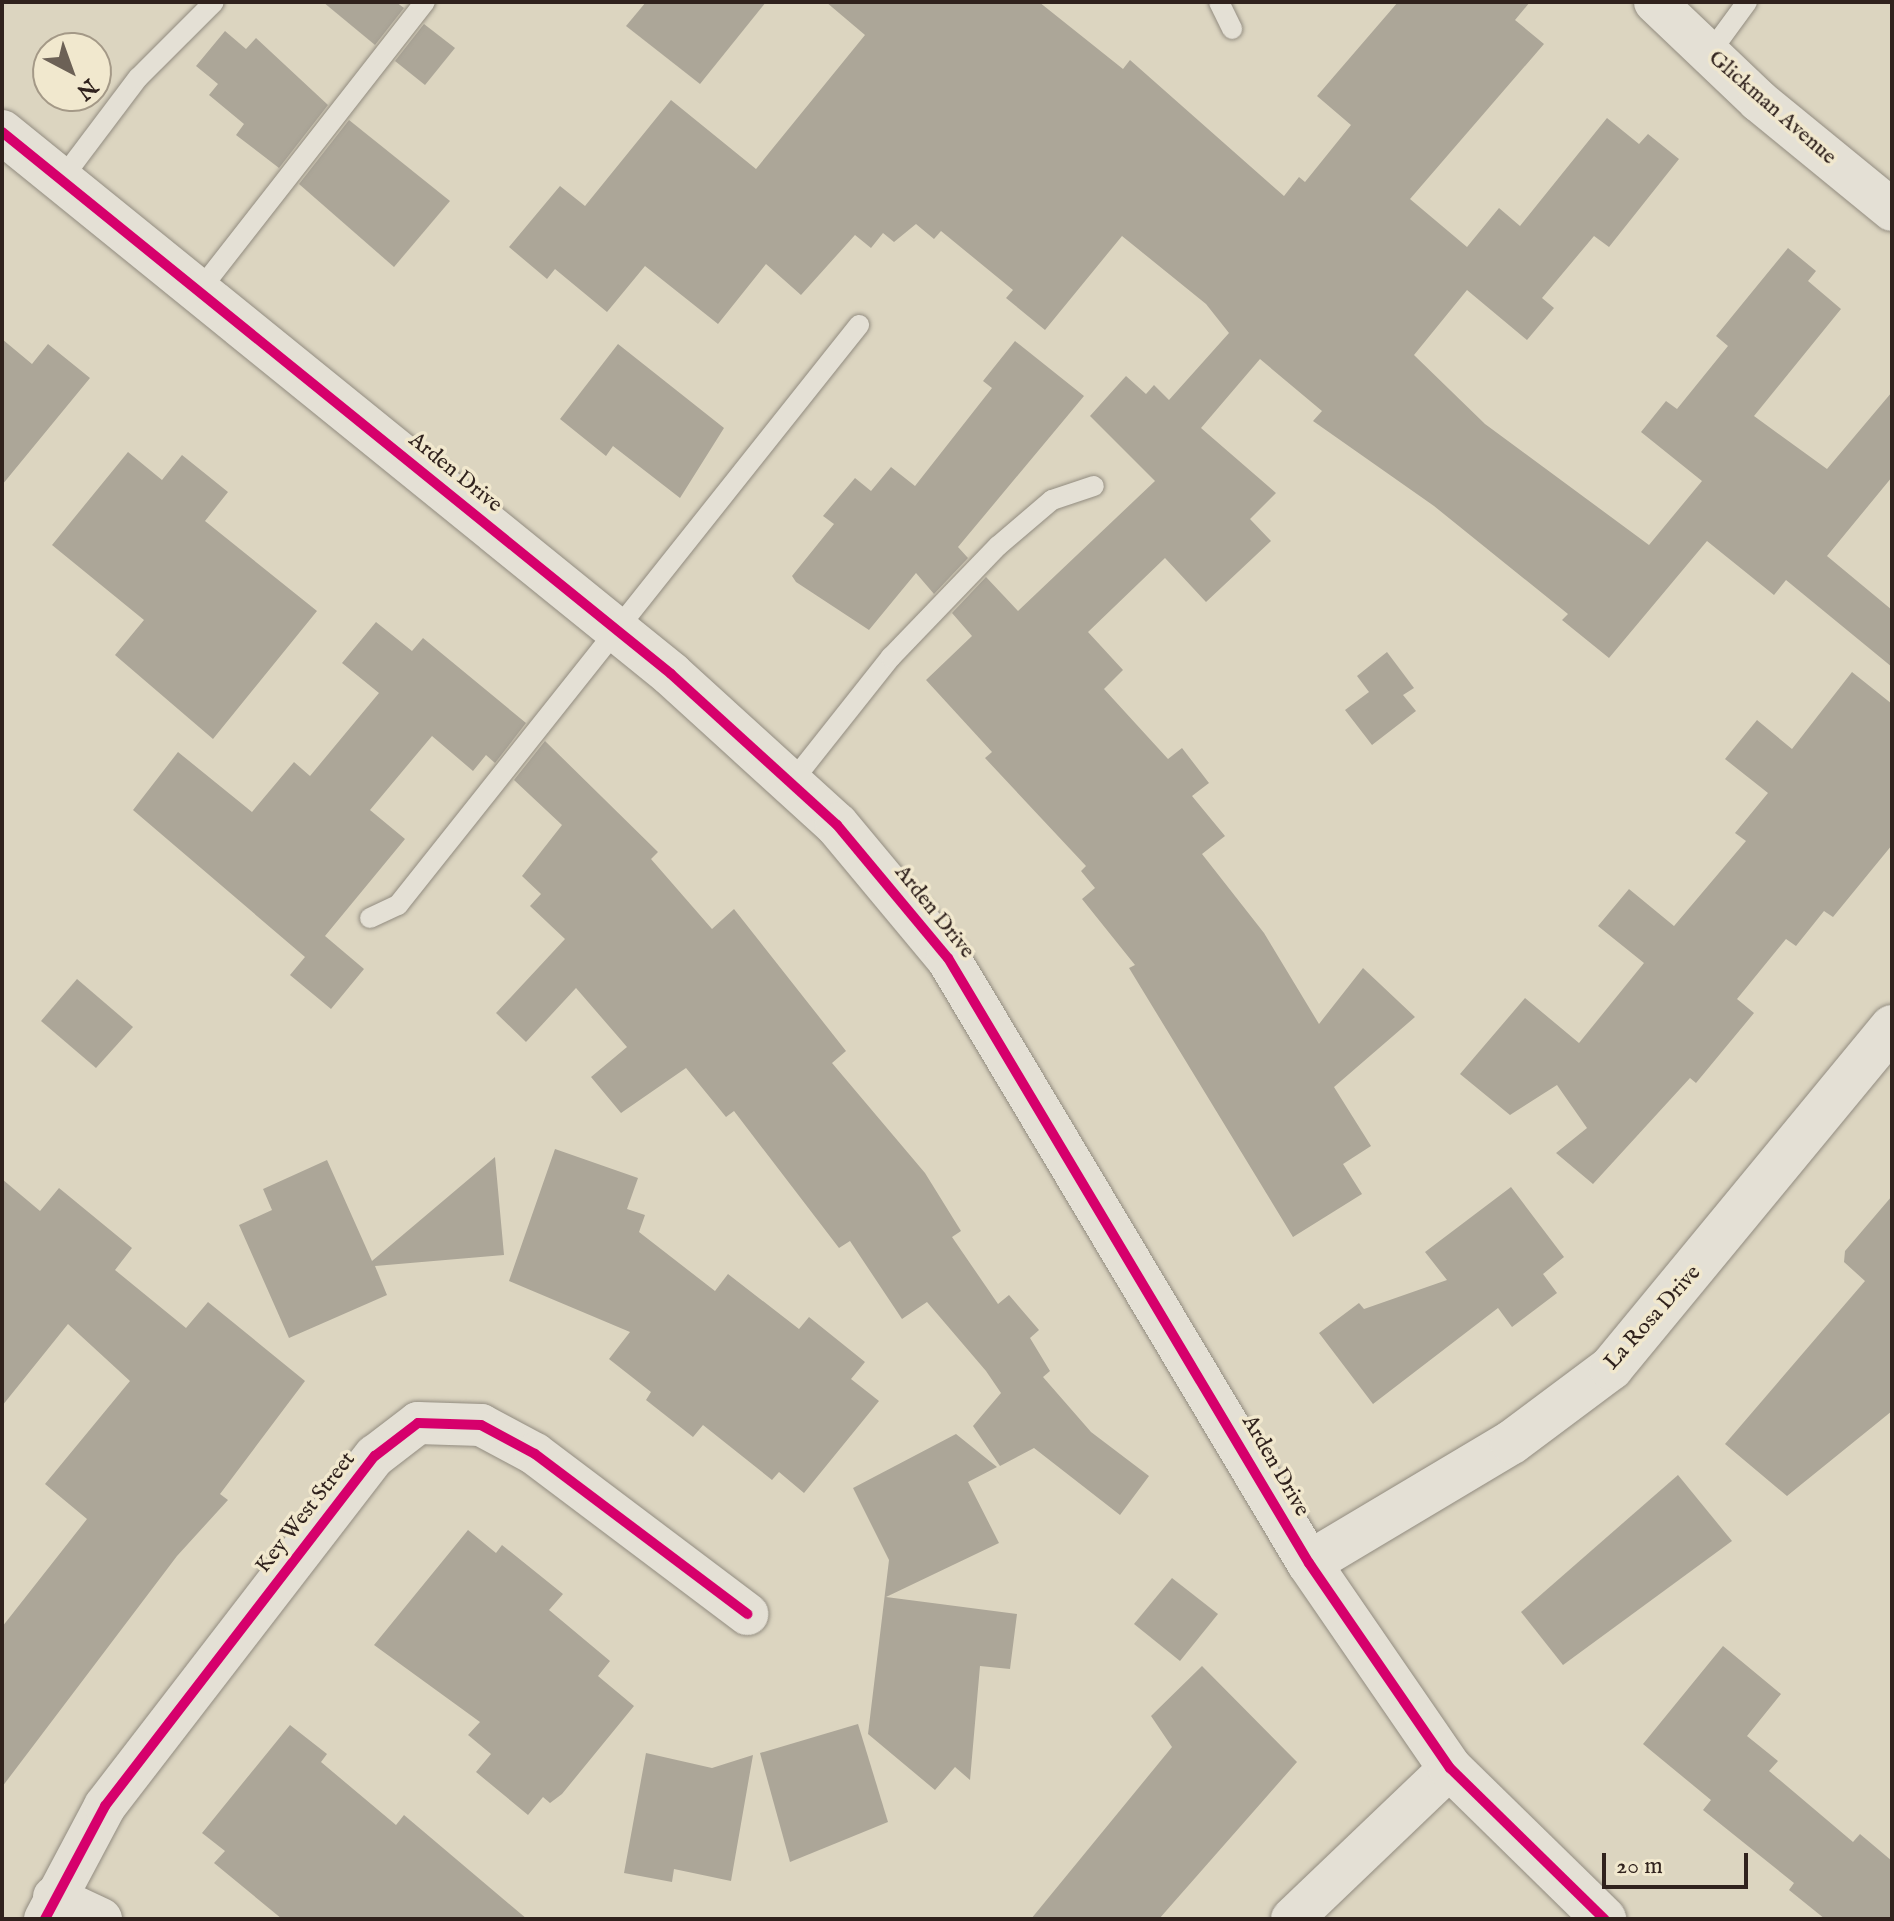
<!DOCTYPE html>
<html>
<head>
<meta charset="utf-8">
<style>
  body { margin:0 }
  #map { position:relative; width:1894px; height:1921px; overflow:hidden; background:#dcd5c0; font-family:"IM FELL English",serif }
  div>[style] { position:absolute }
  .building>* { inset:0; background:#aca698 }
  .roads { filter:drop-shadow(0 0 2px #928c80) drop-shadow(0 0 2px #928c80) }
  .lane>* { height:20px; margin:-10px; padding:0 10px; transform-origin:10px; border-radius:10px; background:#e4e0d5 }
  .street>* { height:42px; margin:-21px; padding:0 21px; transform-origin:21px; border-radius:21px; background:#e4e0d5 }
  .secondary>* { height:44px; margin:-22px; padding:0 22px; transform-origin:22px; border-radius:22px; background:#e4e0d5 }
  .cycleway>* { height:10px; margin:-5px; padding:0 5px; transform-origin:5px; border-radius:5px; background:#d6006c }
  span { translate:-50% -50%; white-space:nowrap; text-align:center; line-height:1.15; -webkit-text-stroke:7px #f1e8ce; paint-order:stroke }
  .street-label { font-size:22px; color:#30221d }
  .frame { position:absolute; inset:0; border:4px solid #30221d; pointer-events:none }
  .north { position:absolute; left:32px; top:32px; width:80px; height:80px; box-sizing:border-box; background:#f1e8ce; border:2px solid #a49987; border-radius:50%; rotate:139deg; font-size:22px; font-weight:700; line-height:32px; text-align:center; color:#30221d }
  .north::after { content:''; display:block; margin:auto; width:28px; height:36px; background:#6c6156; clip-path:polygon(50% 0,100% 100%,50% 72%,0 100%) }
  .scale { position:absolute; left:1602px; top:1853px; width:146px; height:36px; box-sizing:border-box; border:4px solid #30221d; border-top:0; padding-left:10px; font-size:24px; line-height:28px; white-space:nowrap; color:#30221d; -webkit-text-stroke:6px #f1e8ce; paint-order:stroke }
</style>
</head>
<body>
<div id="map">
  <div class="building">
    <i style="clip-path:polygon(323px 2px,396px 2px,404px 8px,375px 45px)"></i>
    <i style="clip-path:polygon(646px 2px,766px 2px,700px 84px,626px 26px)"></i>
    <i style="clip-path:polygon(826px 2px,1039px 2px,1123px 69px,1130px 60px,1284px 196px,1299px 177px,1305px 182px,1351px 125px,1317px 96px,1398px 2px,1530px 2px,1515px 20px,1544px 44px,1410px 199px,1467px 247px,1499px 208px,1520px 226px,1607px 118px,1639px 144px,1648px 134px,1679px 159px,1609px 247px,1594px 236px,1542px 298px,1554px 308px,1527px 340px,1467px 290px,1414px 355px,1485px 424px,1649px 545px,1702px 481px,1641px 432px,1666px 401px,1677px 409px,1728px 346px,1716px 336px,1788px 248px,1816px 271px,1808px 281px,1841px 309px,1754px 416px,1827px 469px,1892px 392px,1892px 477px,1827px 556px,1892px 610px,1892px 667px,1786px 580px,1774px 595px,1707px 541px,1609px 658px,1562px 620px,1568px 614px,1434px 506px,1313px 421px,1322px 411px,1260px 359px,1201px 428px,1276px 493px,1250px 519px,1271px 541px,1206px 602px,1165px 558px,1088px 632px,1123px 670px,1104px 689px,1168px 759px,1182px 748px,1209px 783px,1192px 796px,1225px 836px,1202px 854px,1264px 933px,1319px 1024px,1363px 968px,1415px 1017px,1334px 1087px,1371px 1146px,1343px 1164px,1362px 1194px,1293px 1237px,1129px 968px,1135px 965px,1082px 899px,1095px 888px,1081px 871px,1086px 866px,985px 758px,992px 752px,926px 680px,972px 636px,952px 613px,986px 577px,1018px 611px,1155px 481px,1090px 416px,1126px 376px,1146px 394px,1154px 385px,1169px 400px,1229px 333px,1206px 304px,1122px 236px,1045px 330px,1006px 298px,1013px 290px,941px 231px,934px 239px,916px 224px,894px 242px,883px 233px,871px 248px,855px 235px,801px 295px,766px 264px,718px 324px,645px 266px,607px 312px,555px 269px,547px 279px,509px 247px,560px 186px,585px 206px,671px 100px,756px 169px,865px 35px)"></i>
    <i style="clip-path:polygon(424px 24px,455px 48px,425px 85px,395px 61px)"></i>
    <i style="clip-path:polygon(225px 31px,246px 49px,256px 38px,328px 105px,279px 168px,236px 135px,244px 124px,209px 95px,218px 84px,196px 66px)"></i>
    <i style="clip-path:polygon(349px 120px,450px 201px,394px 267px,299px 184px)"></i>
    <i style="clip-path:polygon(2px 339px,32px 364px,48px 344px,90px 378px,2px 485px)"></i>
    <i style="clip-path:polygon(1015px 341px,1084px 396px,958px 547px,968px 558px,934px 594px,916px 573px,869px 630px,796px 582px,792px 576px,834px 524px,823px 516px,855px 478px,871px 491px,891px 467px,915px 486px,992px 388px,983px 381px)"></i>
    <i style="clip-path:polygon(618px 344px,724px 428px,680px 498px,613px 446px,606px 456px,560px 419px)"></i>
    <i style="clip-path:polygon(128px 452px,162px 480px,182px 455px,228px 492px,205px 521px,317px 611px,213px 739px,115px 655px,144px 620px,52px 545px)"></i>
    <i style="clip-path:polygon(376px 622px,412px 651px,423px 638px,526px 723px,495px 763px,486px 755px,473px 771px,432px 736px,370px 810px,405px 839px,325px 936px,364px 969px,331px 1009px,290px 975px,305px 957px,133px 810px,178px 752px,252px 812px,294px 762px,310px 776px,379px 693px,342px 663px)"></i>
    <i style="clip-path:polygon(1387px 652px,1414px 688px,1403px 695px,1416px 711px,1372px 745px,1345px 710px,1369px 692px,1357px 676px)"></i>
    <i style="clip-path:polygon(1852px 672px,1892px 704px,1892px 845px,1833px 917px,1824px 911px,1796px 946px,1786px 939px,1737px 999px,1754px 1013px,1696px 1083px,1690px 1078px,1593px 1184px,1556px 1153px,1587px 1128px,1557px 1085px,1510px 1115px,1460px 1074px,1525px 998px,1579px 1043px,1644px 963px,1598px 926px,1629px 889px,1674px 926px,1746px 841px,1735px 833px,1768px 793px,1725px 759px,1757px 720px,1792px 749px)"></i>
    <i style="clip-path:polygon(545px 741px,658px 852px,651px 859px,712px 929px,734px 909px,846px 1051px,832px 1063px,925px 1173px,961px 1231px,952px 1237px,998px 1304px,1009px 1295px,1039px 1330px,1030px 1338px,1050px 1371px,1043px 1377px,1091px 1432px,1149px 1476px,1120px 1515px,1034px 1448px,1000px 1466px,973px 1426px,1001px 1393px,986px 1371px,927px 1302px,902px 1319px,850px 1241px,839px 1248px,734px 1111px,726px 1117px,686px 1068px,621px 1113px,591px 1077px,627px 1047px,576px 988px,526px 1042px,496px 1013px,565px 939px,530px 906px,541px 894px,522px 876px,562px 825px,514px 780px)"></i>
    <i style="clip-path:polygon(77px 979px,133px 1027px,96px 1068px,41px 1021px)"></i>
    <i style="clip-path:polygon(555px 1149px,638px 1178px,627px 1209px,645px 1215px,639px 1232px,715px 1291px,728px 1274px,799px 1329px,809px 1317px,865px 1362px,851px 1379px,879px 1401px,804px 1493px,779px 1472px,772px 1480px,703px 1425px,693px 1437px,646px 1400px,651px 1392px,609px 1359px,630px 1332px,509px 1281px)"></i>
    <i style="clip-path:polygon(495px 1157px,504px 1255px,375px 1266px,387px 1295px,289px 1338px,239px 1225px,272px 1210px,263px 1189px,327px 1160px,372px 1261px)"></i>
    <i style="clip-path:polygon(2px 1179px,40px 1211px,59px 1188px,132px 1248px,115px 1270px,186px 1328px,208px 1302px,305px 1381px,220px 1494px,228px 1500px,177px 1556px,2px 1787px,2px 1627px,87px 1519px,45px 1484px,130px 1381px,68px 1324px,2px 1406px)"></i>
    <i style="clip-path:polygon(1511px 1187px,1564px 1257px,1543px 1274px,1557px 1293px,1512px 1327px,1498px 1308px,1373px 1404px,1319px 1333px,1359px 1303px,1364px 1309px,1447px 1280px,1425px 1252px)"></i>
    <i style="clip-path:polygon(1892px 1196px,1892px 1411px,1787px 1496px,1725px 1444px,1865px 1281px,1844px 1262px,1845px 1251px)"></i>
    <i style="clip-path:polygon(956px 1434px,997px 1467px,968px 1482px,999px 1543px,886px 1597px,1017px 1614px,1010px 1669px,980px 1666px,970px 1780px,955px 1767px,935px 1790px,868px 1734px,889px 1560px,853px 1488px)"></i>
    <i style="clip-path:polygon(1678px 1475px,1732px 1541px,1563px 1665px,1521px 1612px)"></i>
    <i style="clip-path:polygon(468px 1530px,496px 1553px,502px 1545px,563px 1594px,549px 1610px,610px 1661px,598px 1676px,634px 1706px,562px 1794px,550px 1803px,543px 1797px,528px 1815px,476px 1772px,491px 1754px,468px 1735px,480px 1722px,374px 1645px)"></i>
    <i style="clip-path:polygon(1172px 1578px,1218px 1614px,1180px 1661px,1134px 1624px)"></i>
    <i style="clip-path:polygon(1723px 1646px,1781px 1694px,1747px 1736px,1778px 1761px,1769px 1771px,1853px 1842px,1860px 1834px,1892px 1861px,1892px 1919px,1825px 1919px,1789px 1890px,1794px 1883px,1703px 1810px,1711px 1800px,1643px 1744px)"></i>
    <i style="clip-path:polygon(1202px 1666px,1297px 1762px,1159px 1919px,1031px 1919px,1172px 1747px,1151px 1716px)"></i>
    <i style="clip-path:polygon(858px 1724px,888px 1822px,790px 1862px,760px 1753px)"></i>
    <i style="clip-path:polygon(290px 1725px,327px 1754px,321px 1762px,396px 1825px,404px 1815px,527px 1919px,282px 1919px,214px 1863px,225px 1851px,202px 1833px)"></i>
    <i style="clip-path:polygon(646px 1753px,712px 1768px,753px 1755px,731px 1881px,674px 1869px,672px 1882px,624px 1873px)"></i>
  </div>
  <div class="roads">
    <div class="lane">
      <i style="left:1219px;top:2px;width:30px;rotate:64deg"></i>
      <i style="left:1709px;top:54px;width:64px;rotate:-53.8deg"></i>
      <i style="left:61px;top:180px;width:128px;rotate:-53deg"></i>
      <i style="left:138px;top:78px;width:107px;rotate:-45deg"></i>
      <i style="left:199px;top:291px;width:367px;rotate:-52deg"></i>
      <i style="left:791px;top:783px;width:161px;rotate:-51.6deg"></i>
      <i style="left:891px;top:657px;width:154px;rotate:-46.1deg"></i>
      <i style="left:998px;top:546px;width:71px;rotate:-40.4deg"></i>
      <i style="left:1052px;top:500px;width:44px;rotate:-18.4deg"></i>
      <i style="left:370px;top:918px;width:31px;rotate:-25deg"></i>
      <i style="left:398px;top:905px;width:741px;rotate:-51.52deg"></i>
    </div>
    <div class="street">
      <i style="left:1655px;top:2px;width:144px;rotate:43.6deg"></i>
      <i style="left:1759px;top:101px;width:172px;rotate:39.3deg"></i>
      <i style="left:54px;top:1897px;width:52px;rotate:25.1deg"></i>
      <i style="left:45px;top:1919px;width:128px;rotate:-62deg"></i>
      <i style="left:105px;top:1806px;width:442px;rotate:-52.4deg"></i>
      <i style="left:375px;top:1456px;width:54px;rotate:-37.5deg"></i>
      <i style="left:418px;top:1423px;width:63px;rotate:1.8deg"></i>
      <i style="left:481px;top:1425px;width:61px;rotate:28.2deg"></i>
      <i style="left:535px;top:1454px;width:266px;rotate:37deg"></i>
      <i style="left:1292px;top:1919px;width:219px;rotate:-43.7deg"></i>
    </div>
    <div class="secondary">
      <i style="left:2px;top:132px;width:861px;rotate:39.01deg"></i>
      <i style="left:671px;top:674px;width:224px;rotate:42.3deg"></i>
      <i style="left:837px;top:825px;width:173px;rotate:50.2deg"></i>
      <i style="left:948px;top:958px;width:705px;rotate:59.18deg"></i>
      <i style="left:1309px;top:1563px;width:249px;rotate:55.5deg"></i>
      <i style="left:1450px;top:1768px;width:216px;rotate:44.4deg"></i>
      <i style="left:1309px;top:1563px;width:236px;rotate:-30.8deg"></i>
      <i style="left:1512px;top:1442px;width:124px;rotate:-36.8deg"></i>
      <i style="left:1611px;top:1368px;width:442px;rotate:-50.5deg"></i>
    </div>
  </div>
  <div class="cycleway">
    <i style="left:2px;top:132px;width:861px;rotate:39.01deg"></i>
    <i style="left:671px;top:674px;width:224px;rotate:42.3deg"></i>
    <i style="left:837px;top:825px;width:173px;rotate:50.2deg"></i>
    <i style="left:948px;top:958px;width:705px;rotate:59.18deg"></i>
    <i style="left:1309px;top:1563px;width:249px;rotate:55.5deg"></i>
    <i style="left:1450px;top:1768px;width:216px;rotate:44.4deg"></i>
    <i style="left:45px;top:1919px;width:128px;rotate:-62deg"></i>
    <i style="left:105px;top:1806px;width:442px;rotate:-52.4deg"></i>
    <i style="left:375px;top:1456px;width:54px;rotate:-37.5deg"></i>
    <i style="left:418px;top:1423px;width:63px;rotate:1.8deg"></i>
    <i style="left:481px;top:1425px;width:61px;rotate:28.2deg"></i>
    <i style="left:535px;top:1454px;width:266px;rotate:37deg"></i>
  </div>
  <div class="street-label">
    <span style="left:1772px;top:108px;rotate:41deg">Glickman Avenue</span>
    <span style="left:455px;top:473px;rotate:39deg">Arden Drive</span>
    <span style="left:934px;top:912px;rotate:51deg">Arden Drive</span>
    <span style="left:1653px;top:1318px;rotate:-48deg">La Rosa Drive</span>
    <span style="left:1275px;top:1466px;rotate:60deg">Arden Drive</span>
    <span style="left:306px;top:1513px;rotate:-52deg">Key West Street</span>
  </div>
  <div class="frame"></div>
  <div class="north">N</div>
  <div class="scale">20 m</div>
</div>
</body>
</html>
